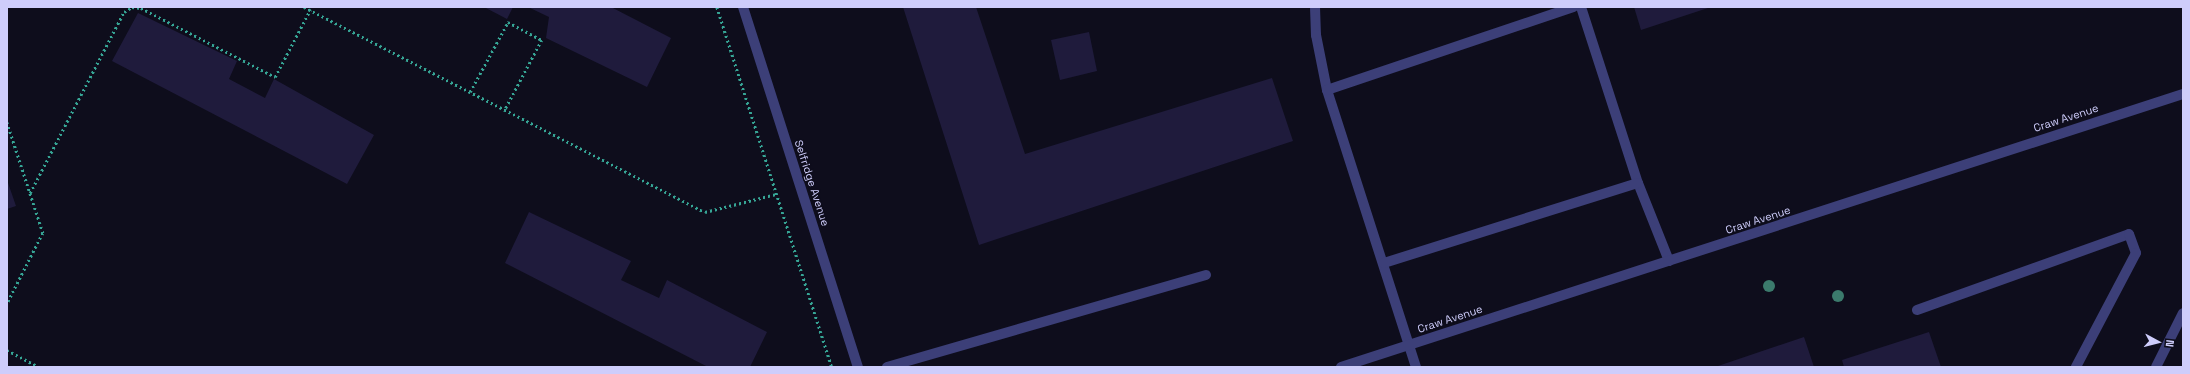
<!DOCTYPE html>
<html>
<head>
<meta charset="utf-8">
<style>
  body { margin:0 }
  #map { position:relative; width:2190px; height:374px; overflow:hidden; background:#0e0d1c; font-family:"Space Grotesk",sans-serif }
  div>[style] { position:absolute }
  .building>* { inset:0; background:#1f1b3c }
  .path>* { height:2.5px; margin-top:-1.25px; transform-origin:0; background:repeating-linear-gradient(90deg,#36a595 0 2px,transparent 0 5px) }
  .lane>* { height:10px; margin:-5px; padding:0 5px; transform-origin:5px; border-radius:5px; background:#3c3f78 }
  .street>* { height:10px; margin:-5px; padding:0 5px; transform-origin:5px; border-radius:5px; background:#3c3f78 }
  .trees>* { width:12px; height:12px; margin:-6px; border-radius:50%; background:#3b7a6c }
  span { translate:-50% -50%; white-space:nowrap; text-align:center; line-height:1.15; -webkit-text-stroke:3px #0e0d1c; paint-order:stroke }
  .street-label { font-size:11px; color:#cecdfb }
  .frame { position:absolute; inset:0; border:8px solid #cecdfb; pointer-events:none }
  .north { position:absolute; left:2138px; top:322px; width:40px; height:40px; -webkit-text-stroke:3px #0e0d1c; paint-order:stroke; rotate:97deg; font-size:11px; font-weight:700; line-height:16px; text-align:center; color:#cecdfb }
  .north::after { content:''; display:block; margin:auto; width:14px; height:18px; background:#cecdfb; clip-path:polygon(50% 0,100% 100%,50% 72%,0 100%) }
</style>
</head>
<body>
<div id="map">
  <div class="building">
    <i style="clip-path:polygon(484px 7px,513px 7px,507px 19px)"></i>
    <i style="clip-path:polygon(528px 7px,611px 7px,671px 38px,647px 87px,546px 38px,549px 17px)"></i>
    <i style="clip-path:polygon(903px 7px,976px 7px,1025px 154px,1272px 78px,1293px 141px,979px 245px)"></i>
    <i style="clip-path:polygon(1634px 7px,1711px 7px,1641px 30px)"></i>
    <i style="clip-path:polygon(138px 13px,237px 61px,229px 79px,265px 98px,274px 79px,374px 135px,347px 184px,112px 61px)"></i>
    <i style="clip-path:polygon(1089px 32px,1097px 71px,1060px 80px,1051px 40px)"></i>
    <i style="clip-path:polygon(7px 180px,16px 206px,7px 209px)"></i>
    <i style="clip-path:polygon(529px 212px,631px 261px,621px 280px,659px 298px,667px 280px,767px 332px,750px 367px,708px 367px,505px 263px)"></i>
    <i style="clip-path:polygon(1929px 332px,1941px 367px,1844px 367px,1842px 360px)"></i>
    <i style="clip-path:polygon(1804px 337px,1814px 367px,1715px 367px)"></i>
  </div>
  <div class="path">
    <i style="left:304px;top:7px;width:450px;rotate:27.1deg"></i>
    <i style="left:705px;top:212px;width:73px;rotate:-14.2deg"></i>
    <i style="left:717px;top:7px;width:378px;rotate:72.3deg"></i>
    <i style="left:470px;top:92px;width:80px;rotate:-61.5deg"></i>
    <i style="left:508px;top:22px;width:38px;rotate:28deg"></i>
    <i style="left:542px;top:40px;width:79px;rotate:117.9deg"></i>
    <i style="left:7px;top:122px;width:117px;rotate:72deg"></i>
    <i style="left:43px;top:233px;width:80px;rotate:116.9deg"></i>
    <i style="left:30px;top:193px;width:204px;rotate:-62.6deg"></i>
    <i style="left:124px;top:12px;width:9px;rotate:-32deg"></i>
    <i style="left:132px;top:7px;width:9px;rotate:6deg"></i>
    <i style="left:141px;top:8px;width:151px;rotate:27.2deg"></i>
    <i style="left:275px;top:77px;width:76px;rotate:-62.4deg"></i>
    <i style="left:7px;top:350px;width:36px;rotate:28deg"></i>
  </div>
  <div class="lane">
    <i style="left:1315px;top:7px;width:28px;rotate:88deg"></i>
    <i style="left:1316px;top:35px;width:56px;rotate:78.7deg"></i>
    <i style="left:1327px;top:90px;width:291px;rotate:72.2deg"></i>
    <i style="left:1581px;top:7px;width:185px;rotate:72.1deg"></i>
    <i style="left:1638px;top:183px;width:84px;rotate:68.3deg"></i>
    <i style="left:1327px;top:90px;width:260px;rotate:-18.6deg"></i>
    <i style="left:1384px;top:263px;width:266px;rotate:-17.5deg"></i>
    <i style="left:1917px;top:310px;width:225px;rotate:-19.7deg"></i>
    <i style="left:2129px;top:234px;width:20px;rotate:70deg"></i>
    <i style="left:2136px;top:253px;width:129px;rotate:117.8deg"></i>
    <i style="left:887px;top:367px;width:332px;rotate:-16.1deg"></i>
  </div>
  <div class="street">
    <i style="left:743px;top:7px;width:378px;rotate:72.3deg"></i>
    <i style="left:1341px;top:367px;width:885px;rotate:-17.96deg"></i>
    <i style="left:2156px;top:367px;width:60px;rotate:-63.4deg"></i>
  </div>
  <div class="trees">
    <i style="left:1769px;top:286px"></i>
    <i style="left:1838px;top:296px"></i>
  </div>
  <div class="street-label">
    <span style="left:2066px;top:118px;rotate:-18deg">Craw Avenue</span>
    <span style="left:812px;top:183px;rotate:72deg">Selfridge Avenue</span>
    <span style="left:1758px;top:220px;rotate:-18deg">Craw Avenue</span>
    <span style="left:1450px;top:319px;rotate:-18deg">Craw Avenue</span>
  </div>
  <div class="frame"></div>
  <div class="north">N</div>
</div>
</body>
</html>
